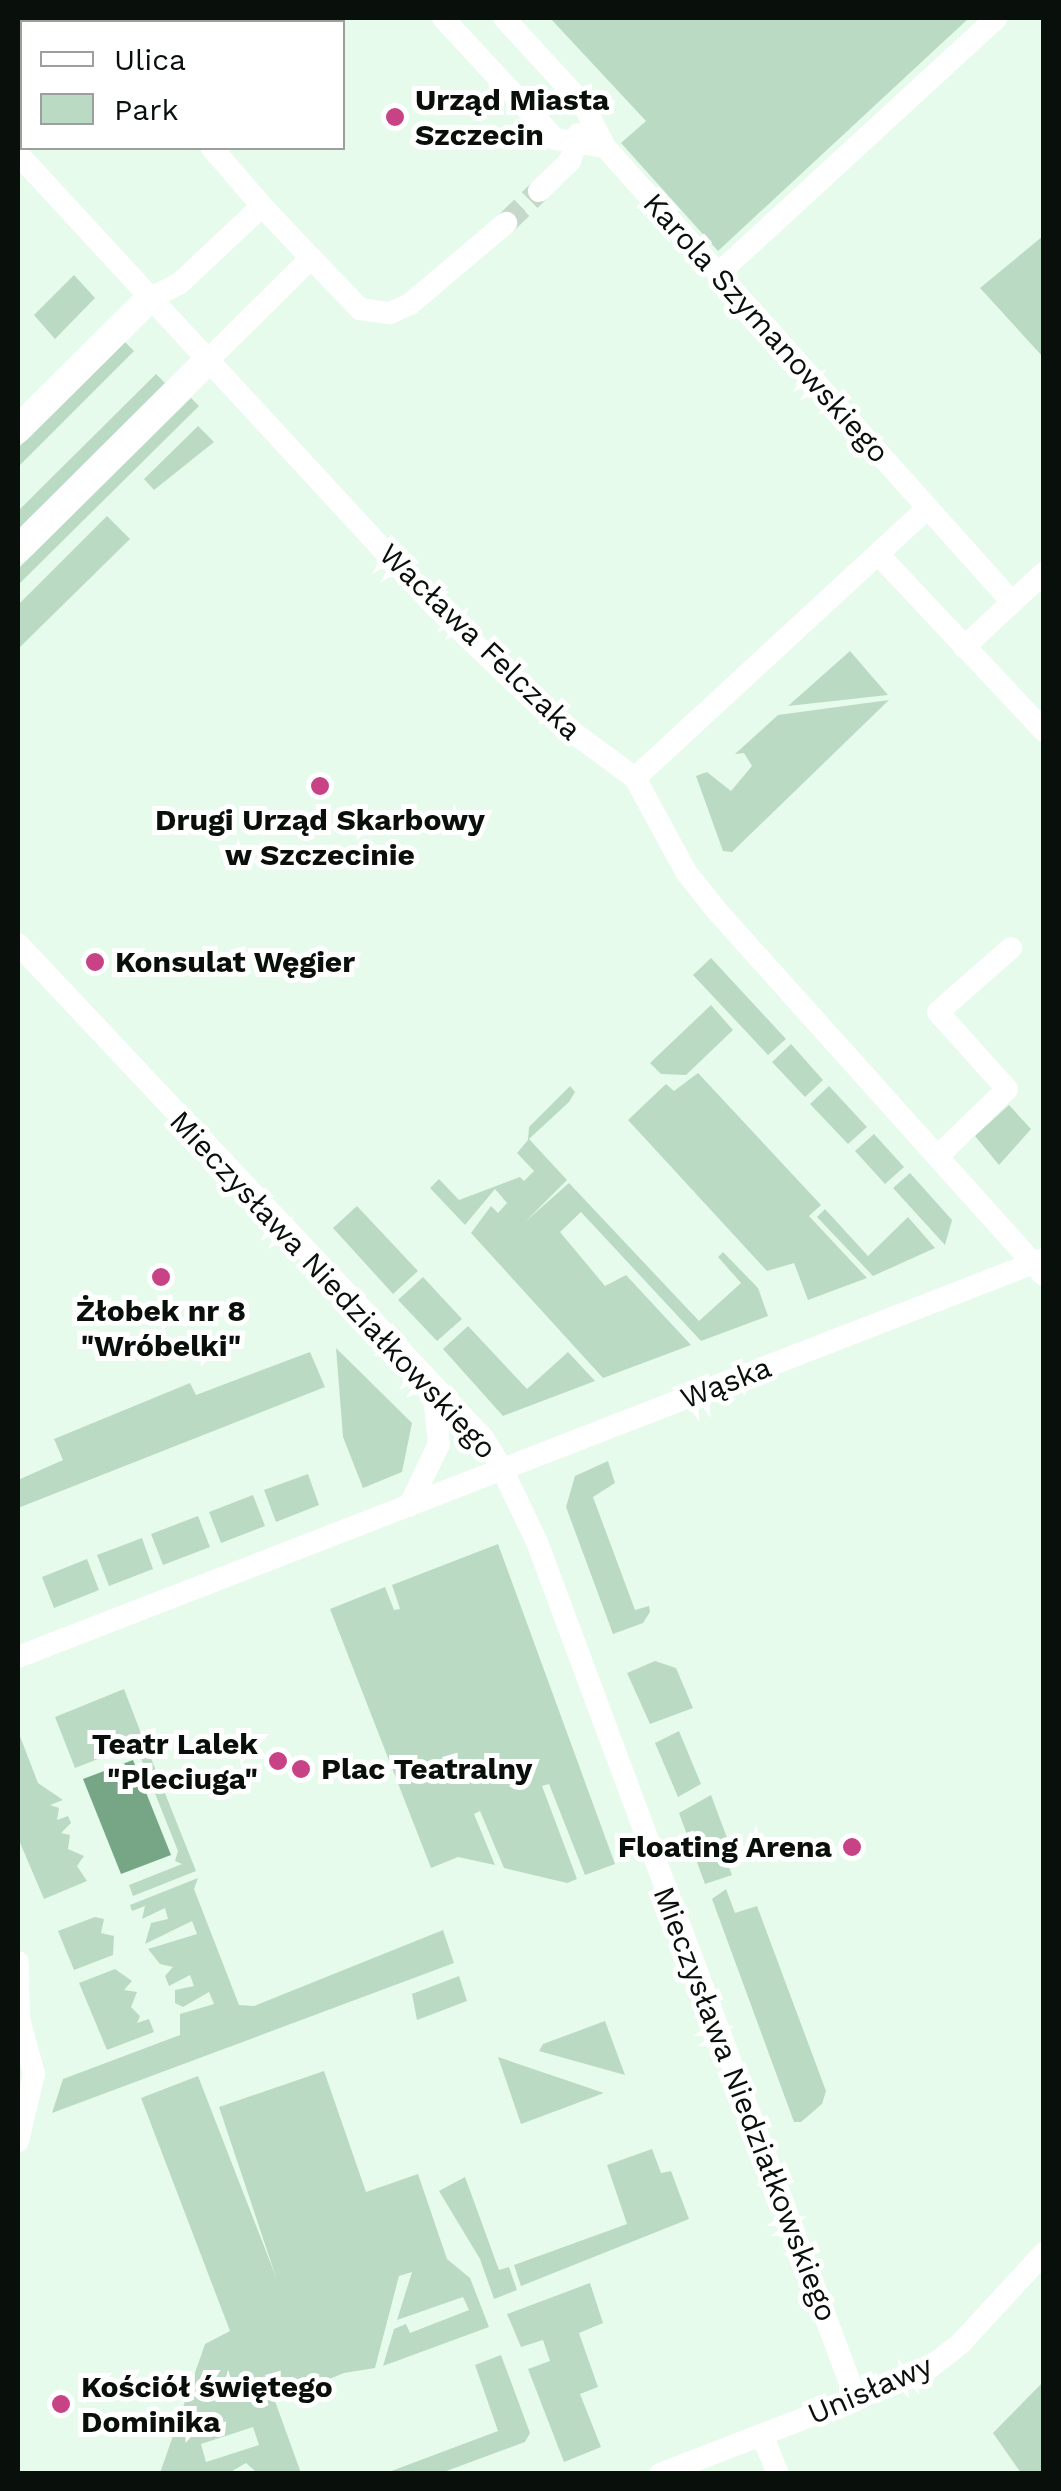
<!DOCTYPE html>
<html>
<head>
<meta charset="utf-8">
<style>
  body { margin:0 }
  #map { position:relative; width:1061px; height:2491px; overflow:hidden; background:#e6fbec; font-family:"Work Sans",sans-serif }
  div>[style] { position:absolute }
  .green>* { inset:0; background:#bbdac4 }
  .water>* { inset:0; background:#77a687 }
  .minor-tunnel>* { height:22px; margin-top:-11px; transform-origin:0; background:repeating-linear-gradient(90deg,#c5d8ca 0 22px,transparent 0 33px) }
  .minor>* { height:22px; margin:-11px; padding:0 11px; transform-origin:11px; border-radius:11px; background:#fff }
  .tertiary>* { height:28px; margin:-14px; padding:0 14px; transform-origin:14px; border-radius:14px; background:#fff }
  .dots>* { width:28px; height:28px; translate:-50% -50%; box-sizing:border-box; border:5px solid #fff; border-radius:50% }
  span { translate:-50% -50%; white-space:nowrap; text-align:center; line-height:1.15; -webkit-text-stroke:10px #fff; paint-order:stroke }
  .poi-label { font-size:30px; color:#09100b; font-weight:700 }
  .left { translate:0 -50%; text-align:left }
  .right { translate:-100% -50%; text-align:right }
  .street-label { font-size:30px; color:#09100b }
  .frame { position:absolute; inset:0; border:20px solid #09100b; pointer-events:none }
  .legend { position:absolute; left:20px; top:20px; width:325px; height:130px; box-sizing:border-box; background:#fff; border:2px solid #9d9f9d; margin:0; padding:12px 18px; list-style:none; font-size:30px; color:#09100b }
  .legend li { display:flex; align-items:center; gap:20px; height:50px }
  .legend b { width:50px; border:2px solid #9d9f9d }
</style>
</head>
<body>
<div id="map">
  <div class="green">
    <i style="clip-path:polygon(550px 18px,969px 18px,718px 251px,621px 143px,646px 121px)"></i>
    <i style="clip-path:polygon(1043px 236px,1043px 357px,980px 288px)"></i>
    <i style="clip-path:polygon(74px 275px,95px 298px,55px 339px,34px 315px)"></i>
    <i style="clip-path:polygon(125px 342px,134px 351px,18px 467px,18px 448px)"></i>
    <i style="clip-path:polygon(156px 374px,165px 383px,18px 530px,18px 511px)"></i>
    <i style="clip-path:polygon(191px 398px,199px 406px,18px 585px,18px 569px)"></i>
    <i style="clip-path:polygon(198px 426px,214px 442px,154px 490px,144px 479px)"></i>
    <i style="clip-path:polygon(107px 516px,130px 539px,18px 649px,18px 605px)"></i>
    <i style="clip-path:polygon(850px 651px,888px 695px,788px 706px)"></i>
    <i style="clip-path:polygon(889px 700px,732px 852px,723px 851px,696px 776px,707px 772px,731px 791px,752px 766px,744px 753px,735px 754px,778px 715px)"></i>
    <i style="clip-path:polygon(711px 958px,786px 1039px,768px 1055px,693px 975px)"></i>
    <i style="clip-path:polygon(711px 1005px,733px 1030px,686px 1075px,661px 1074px,650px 1063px)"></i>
    <i style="clip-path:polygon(791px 1044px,823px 1080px,805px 1097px,772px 1062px)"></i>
    <i style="clip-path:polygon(698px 1073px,821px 1205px,809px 1216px,867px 1278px,808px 1300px,794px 1263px,767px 1271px,628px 1120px,666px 1084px,674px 1091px)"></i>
    <i style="clip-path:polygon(570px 1086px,575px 1092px,569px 1102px,529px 1139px,567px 1180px,526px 1221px,569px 1183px,699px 1321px,741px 1283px,718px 1257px,723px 1252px,758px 1288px,768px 1316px,701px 1341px,581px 1212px,560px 1232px,605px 1286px,626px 1275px,691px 1345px,603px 1378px,471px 1233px,491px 1206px,498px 1213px,507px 1203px,495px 1189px,465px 1225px,430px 1188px,439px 1179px,459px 1200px,520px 1177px,524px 1181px,534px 1171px,517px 1153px,528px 1140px,529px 1127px)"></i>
    <i style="clip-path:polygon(829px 1086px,867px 1127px,848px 1144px,810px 1104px)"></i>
    <i style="clip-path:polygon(1009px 1105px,1031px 1129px,999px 1165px,975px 1136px)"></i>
    <i style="clip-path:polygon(874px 1134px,904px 1167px,885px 1184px,855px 1151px)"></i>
    <i style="clip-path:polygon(910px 1173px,952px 1220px,945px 1245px,893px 1188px)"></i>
    <i style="clip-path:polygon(357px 1206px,418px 1271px,393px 1294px,333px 1228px)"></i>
    <i style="clip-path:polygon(825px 1209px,868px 1256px,908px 1217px,935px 1248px,873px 1276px,817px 1217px)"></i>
    <i style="clip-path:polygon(423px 1277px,462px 1319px,437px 1341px,398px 1300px)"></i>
    <i style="clip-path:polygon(468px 1326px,527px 1389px,568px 1352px,595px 1381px,503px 1416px,443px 1349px)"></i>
    <i style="clip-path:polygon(336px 1348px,412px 1423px,402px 1472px,363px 1488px,343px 1437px)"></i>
    <i style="clip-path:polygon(310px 1352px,325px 1387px,18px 1508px,18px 1480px,63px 1460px,54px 1439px,190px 1383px,196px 1395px)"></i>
    <i style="clip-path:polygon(608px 1461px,615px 1483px,593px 1497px,635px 1610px,649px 1606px,650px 1612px,643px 1623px,613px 1634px,566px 1507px,575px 1476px)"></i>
    <i style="clip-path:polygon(308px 1474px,319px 1505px,276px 1522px,264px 1490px)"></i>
    <i style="clip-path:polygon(253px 1495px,265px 1526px,221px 1543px,209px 1512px)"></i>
    <i style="clip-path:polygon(198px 1516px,210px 1547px,163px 1565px,151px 1534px)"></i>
    <i style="clip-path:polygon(142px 1538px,153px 1569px,109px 1586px,97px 1555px)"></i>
    <i style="clip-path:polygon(498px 1544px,615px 1864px,585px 1875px,549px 1784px,542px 1786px,577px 1879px,567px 1883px,504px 1868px,480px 1811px,474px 1814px,495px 1865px,458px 1857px,431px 1868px,330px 1609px,385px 1587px,394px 1610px,400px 1609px,392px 1585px)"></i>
    <i style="clip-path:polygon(87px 1559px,99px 1590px,54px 1608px,42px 1577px)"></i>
    <i style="clip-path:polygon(655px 1661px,676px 1668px,693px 1708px,650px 1724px,627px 1673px)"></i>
    <i style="clip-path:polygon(124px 1689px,144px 1741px,75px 1768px,55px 1717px)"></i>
    <i style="clip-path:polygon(18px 1731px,38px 1783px,63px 1800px,50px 1805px,59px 1808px,57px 1820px,68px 1816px,71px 1823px,61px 1833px,70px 1835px,68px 1849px,84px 1856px,77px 1866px,87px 1881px,44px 1899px,18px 1838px)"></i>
    <i style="clip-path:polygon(679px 1731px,701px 1784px,678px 1797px,655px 1743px)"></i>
    <i style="clip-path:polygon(147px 1748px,196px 1871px,133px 1896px,129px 1885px,182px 1864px,175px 1861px,178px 1851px,138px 1751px)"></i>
    <i style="clip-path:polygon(711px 1795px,729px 1843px,721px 1847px,732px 1875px,705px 1884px,679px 1813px)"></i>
    <i style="clip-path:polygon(198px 1878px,194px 1889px,239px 2005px,254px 2006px,443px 1930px,454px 1963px,52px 2113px,63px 2079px,180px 2035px,180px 2014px,214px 2004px,209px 1992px,183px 2007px,175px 2003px,175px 1990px,194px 1986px,190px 1975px,169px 1986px,165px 1976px,173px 1967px,160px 1964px,148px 1949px,197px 1934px,192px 1921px,145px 1944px,151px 1923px,168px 1919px,165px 1908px,142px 1919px,145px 1906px,132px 1911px,130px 1905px)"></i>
    <i style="clip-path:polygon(726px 1889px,735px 1913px,757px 1906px,826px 2091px,822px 2104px,801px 2122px,794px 2122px,712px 1899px)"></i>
    <i style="clip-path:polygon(95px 1917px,104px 1919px,101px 1933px,114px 1936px,113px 1955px,74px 1970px,58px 1931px)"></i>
    <i style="clip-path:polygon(115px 1969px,132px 1981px,124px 1990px,137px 1992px,131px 2007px,140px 2016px,137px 2023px,149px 2019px,154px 2032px,107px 2050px,79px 1983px)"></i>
    <i style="clip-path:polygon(459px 1976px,467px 2001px,417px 2020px,412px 1994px)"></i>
    <i style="clip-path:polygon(605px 2021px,625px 2075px,539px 2051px,543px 2044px)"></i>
    <i style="clip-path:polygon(498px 2057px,604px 2093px,521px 2124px)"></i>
    <i style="clip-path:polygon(evenodd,324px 2071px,366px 2192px,418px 2174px,447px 2259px,470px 2278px,489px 2327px,383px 2366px,394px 2329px,406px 2324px,410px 2333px,469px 2310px,463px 2297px,397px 2320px,412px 2272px,399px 2276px,375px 2368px,344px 2373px,275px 2401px,301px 2473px,257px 2473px,246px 2463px,229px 2473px,160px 2473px,205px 2344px,230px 2331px,141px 2098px,198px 2076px,276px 2277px,219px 2107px,324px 2071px,253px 2427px,259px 2445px,206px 2462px,201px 2444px,253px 2427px)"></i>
    <i style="clip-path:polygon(652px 2149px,661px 2173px,671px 2171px,689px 2219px,521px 2286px,514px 2265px,627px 2224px,607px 2165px)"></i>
    <i style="clip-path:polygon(465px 2177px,499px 2270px,509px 2267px,517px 2290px,494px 2299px,480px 2259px,439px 2191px)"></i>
    <i style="clip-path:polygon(590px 2283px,603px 2323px,579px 2333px,598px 2387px,580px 2394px,601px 2447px,564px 2462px,528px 2369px,550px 2361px,543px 2340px,521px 2347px,507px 2314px)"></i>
    <i style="clip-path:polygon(501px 2355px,530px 2433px,525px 2442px,441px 2473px,386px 2473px,498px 2431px,475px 2365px)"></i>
    <i style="clip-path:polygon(1043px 2382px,1043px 2473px,1021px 2473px,993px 2433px)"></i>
  </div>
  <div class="water">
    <i style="clip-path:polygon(133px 1760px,171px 1855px,121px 1874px,83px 1779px)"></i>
  </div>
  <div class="minor-tunnel">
    <i style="left:506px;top:223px;width:46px;rotate:-44.1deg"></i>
  </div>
  <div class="minor">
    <i style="left:443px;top:18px;width:165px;rotate:47.2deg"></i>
    <i style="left:555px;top:139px;width:51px;rotate:9.1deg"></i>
    <i style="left:504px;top:18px;width:117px;rotate:47.4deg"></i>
    <i style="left:583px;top:104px;width:48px;rotate:62.9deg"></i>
    <i style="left:605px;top:147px;width:610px;rotate:48.19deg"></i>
    <i style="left:286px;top:22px;width:7px;rotate:-34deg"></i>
    <i style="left:18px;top:154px;width:615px;rotate:47.31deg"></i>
    <i style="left:435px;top:606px;width:155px;rotate:43.7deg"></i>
    <i style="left:547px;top:713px;width:109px;rotate:36.5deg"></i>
    <i style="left:635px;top:778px;width:107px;rotate:61.5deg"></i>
    <i style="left:686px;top:872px;width:50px;rotate:51.5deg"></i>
    <i style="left:717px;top:911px;width:489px;rotate:48.1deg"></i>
    <i style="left:539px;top:191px;width:43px;rotate:-44.1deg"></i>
    <i style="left:570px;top:161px;width:28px;rotate:-73deg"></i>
    <i style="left:262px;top:206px;width:71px;rotate:46.7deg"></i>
    <i style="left:718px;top:274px;width:378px;rotate:-42.6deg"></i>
    <i style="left:149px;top:299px;width:34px;rotate:-27deg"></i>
    <i style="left:179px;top:284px;width:114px;rotate:-43.2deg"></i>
    <i style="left:262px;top:206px;width:77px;rotate:-130.8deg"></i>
    <i style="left:206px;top:362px;width:148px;rotate:-44.7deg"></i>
    <i style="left:311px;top:258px;width:71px;rotate:46.1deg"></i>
    <i style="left:360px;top:309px;width:30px;rotate:8deg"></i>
    <i style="left:390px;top:313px;width:22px;rotate:-24deg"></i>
    <i style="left:410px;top:304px;width:126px;rotate:-40.2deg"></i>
    <i style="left:878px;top:554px;width:243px;rotate:46.8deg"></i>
    <i style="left:964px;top:647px;width:109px;rotate:-42.8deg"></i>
    <i style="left:635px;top:778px;width:397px;rotate:-42.7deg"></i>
    <i style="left:18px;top:944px;width:678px;rotate:46.73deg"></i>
    <i style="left:483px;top:1438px;width:36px;rotate:58deg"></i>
    <i style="left:502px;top:1469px;width:81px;rotate:64.4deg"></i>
    <i style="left:537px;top:1542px;width:914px;rotate:69.58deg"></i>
    <i style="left:940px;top:1154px;width:93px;rotate:-44.1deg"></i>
    <i style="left:1007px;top:1089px;width:103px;rotate:-131.9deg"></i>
    <i style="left:938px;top:1012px;width:97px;rotate:-41.2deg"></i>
    <i style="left:409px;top:1506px;width:69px;rotate:-64.2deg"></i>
    <i style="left:439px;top:1444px;width:56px;rotate:-96.1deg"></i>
    <i style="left:18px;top:1657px;width:1100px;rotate:-21.2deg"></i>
    <i style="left:18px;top:1962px;width:57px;rotate:89deg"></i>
    <i style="left:19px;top:2019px;width:57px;rotate:74.7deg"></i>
    <i style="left:34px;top:2074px;width:69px;rotate:103.4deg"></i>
    <i style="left:762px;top:2435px;width:42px;rotate:67.7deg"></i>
    <i style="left:660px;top:2474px;width:283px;rotate:-21.1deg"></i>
    <i style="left:924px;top:2372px;width:46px;rotate:-37.9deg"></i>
    <i style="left:960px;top:2344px;width:124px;rotate:-47.3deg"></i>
  </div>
  <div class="tertiary">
    <i style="left:18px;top:429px;width:185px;rotate:-44.8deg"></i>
    <i style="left:18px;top:549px;width:265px;rotate:-44.8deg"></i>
  </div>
  <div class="dots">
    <i style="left:395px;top:117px;background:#c84386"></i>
    <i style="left:320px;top:786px;background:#c84386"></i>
    <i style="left:95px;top:962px;background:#c84386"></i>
    <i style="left:161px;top:1277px;background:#c84386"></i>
    <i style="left:278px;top:1761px;background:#c84386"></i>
    <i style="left:301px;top:1769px;background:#c84386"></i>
    <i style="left:852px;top:1847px;background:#c84386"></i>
    <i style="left:61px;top:2404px;background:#c84386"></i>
  </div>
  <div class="poi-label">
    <span class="left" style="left:415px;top:117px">Urząd Miasta<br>Szczecin</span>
    <span style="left:320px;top:837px">Drugi Urząd Skarbowy<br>w Szczecinie</span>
    <span class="left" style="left:115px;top:962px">Konsulat Węgier</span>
    <span style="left:161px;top:1328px">Żłobek nr 8<br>"Wróbelki"</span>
    <span class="right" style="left:258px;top:1761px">Teatr Lalek<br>"Pleciuga"</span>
    <span class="left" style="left:321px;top:1769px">Plac Teatralny</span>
    <span class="right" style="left:832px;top:1847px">Floating Arena</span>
    <span class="left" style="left:81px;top:2404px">Kościół świętego<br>Dominika</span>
  </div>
  <div class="street-label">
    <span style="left:766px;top:328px;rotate:48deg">Karola Szymanowskiego</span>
    <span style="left:480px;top:642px;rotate:44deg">Wacława Felczaka</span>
    <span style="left:333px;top:1285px;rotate:47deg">Mieczysława Niedziałkowskiego</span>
    <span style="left:726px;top:1383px;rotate:-21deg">Wąska</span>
    <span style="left:745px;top:2104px;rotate:69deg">Mieczysława Niedziałkowskiego</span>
    <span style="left:870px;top:2390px;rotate:-23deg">Unisławy</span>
  </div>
  <div class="frame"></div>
  <ul class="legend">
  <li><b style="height:12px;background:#fff"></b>Ulica</li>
  <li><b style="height:28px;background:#bbdac4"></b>Park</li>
  </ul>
</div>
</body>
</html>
